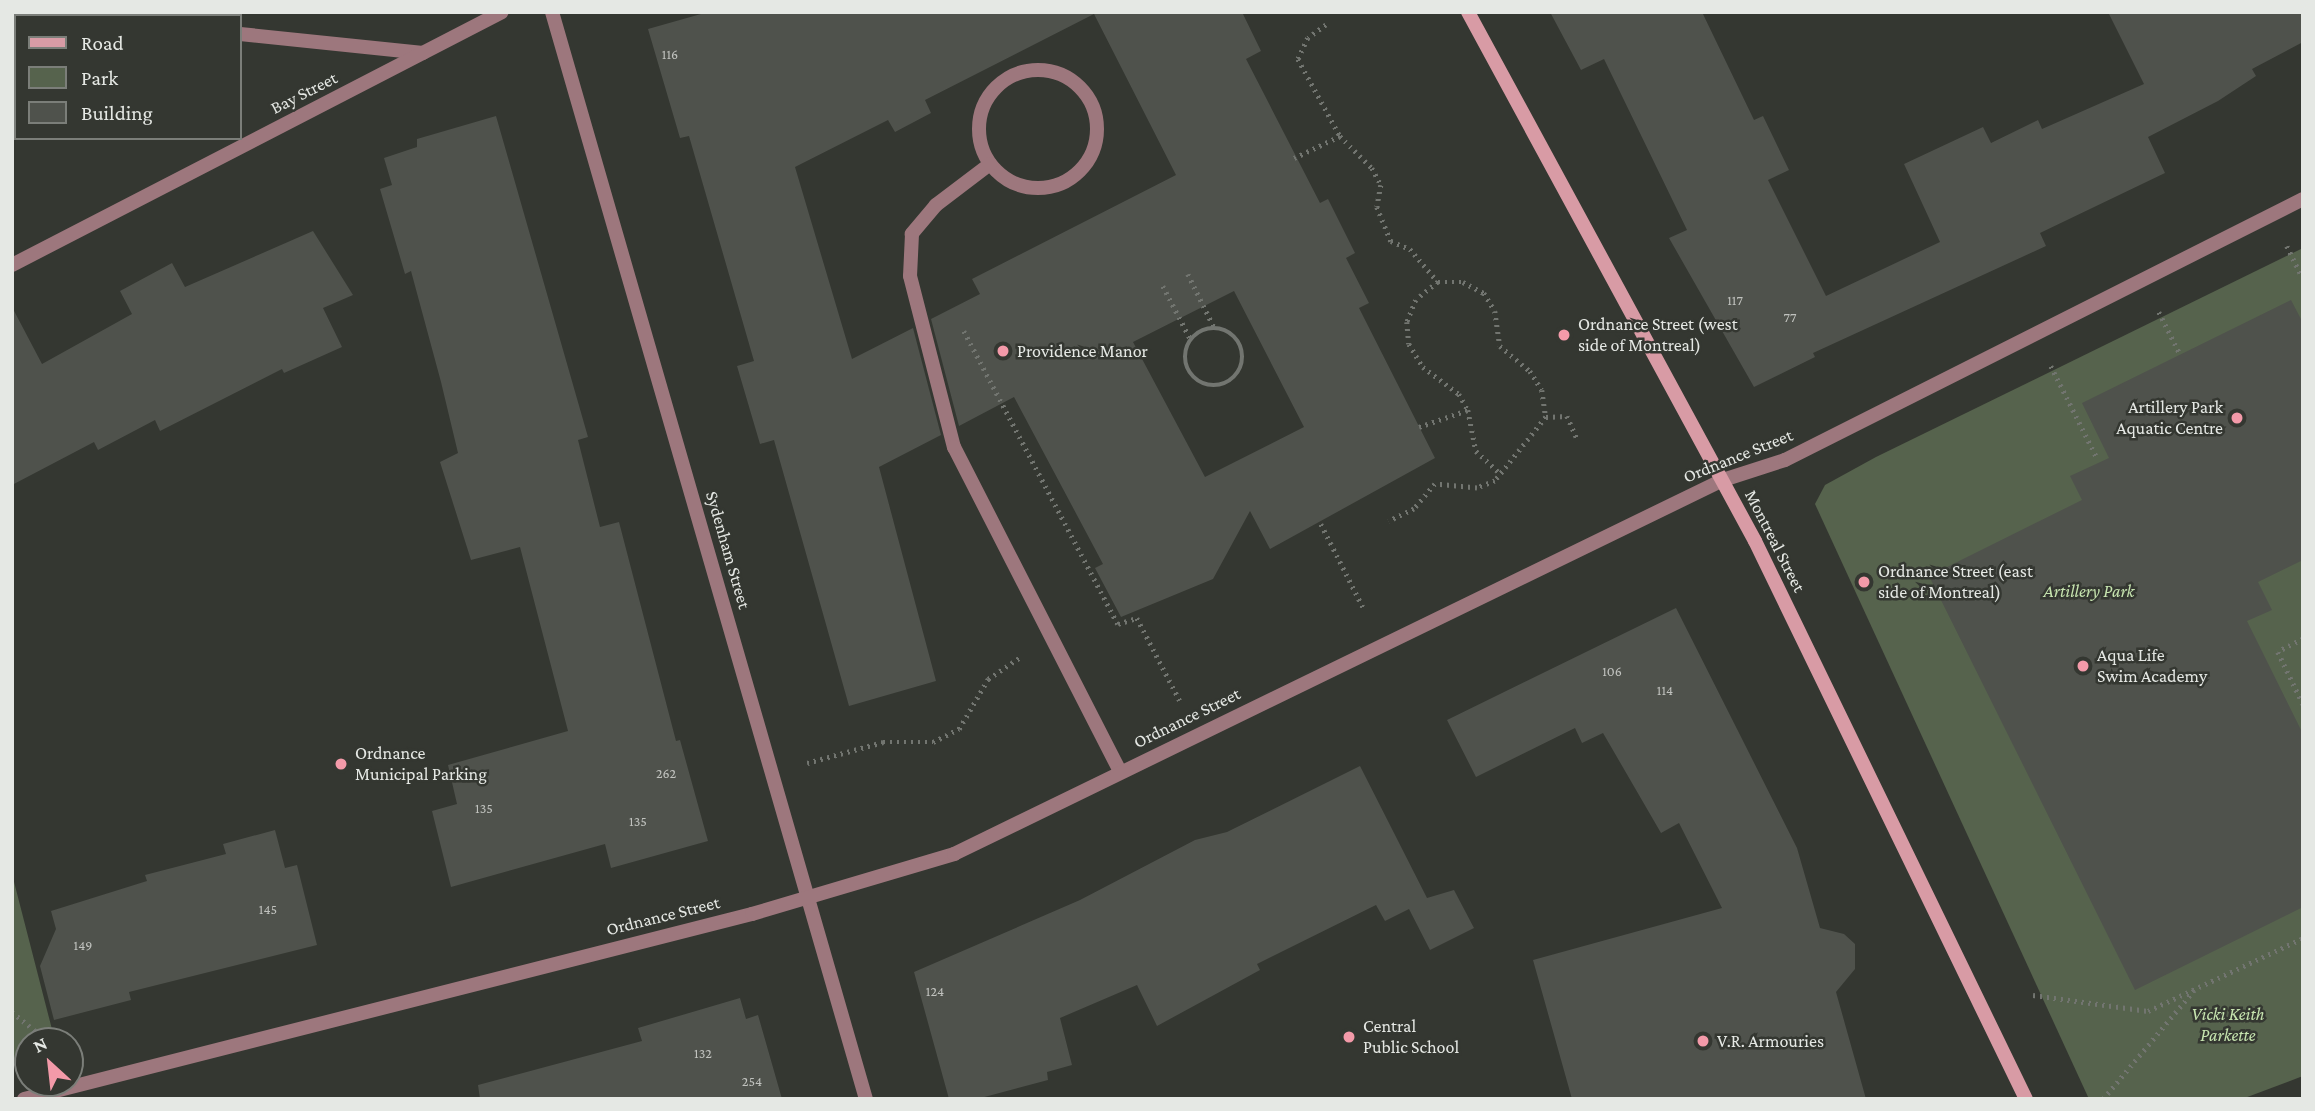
<!DOCTYPE html>
<html>
<head>
<meta charset="utf-8">
<style>
  body { margin:0 }
  #map { position:relative; width:2315px; height:1111px; overflow:hidden; background:#343731; font-family:"Crimson Pro",serif }
  div>[style] { position:absolute }
  .green>* { inset:0; background:#56634d }
  .building>* { inset:0; background:#4f524c }
  .path>* { height:4.5px; margin-top:-2.25px; transform-origin:0; background:repeating-linear-gradient(90deg,#727570 0 2px,transparent 0 7px) }
  .path>.ring { margin:-2.25px; padding:0; box-sizing:content-box; background:none; border:4.5px solid #727570; border-radius:50% }
  .lane>* { height:14px; margin:-7px; padding:0 7px; transform-origin:7px; border-radius:7px; background:#9d777d }
  .lane>.ring { margin:-7px; padding:0; box-sizing:content-box; background:none; border:14px solid #9d777d; border-radius:50% }
  .street>* { height:14px; margin:-7px; padding:0 7px; transform-origin:7px; border-radius:7px; background:#9d777d }
  .secondary>* { height:14px; margin:-7px; padding:0 7px; transform-origin:7px; border-radius:7px; background:#d89ba5 }
  .dots>* { width:19px; height:19px; translate:-50% -50%; box-sizing:border-box; border:4px solid #343731; border-radius:50% }
  span { translate:-50% -50%; white-space:nowrap; text-align:center; line-height:1.15; -webkit-text-stroke:5px #343731; paint-order:stroke }
  .number-label { font-size:14px; color:#c0c2be }
  .number-label span { -webkit-text-stroke-width:0 }
  .street-label { font-size:18px; color:#e5e8e4 }
  .poi-label { font-size:18px; color:#e5e8e4 }
  .left { translate:0 -50%; text-align:left }
  .right { translate:-100% -50%; text-align:right }
  .park-label { font-size:18px; color:#c6e4af; font-style:italic }
  .frame { position:absolute; inset:0; border:14px solid #e5e8e4; pointer-events:none }
  .legend { position:absolute; left:14px; top:14px; width:228px; height:126px; box-sizing:border-box; background:#343731; border:2px solid #7b7e79; margin:0; padding:9px 12px; list-style:none; font-size:21px; color:#e5e8e4 }
  .legend li { display:flex; align-items:center; gap:14px; height:35px }
  .legend b { width:35px; border:2px solid #7b7e79 }
  .north { position:absolute; left:14px; top:1027px; width:70px; height:70px; box-sizing:border-box; background:#343731; border:2px solid #7b7e79; border-radius:50%; rotate:333deg; font-size:19px; font-weight:700; line-height:28px; text-align:center; color:#e5e8e4 }
  .north::after { content:''; display:block; margin:auto; width:24px; height:32px; background:#f39aa9; clip-path:polygon(50% 0,100% 100%,50% 72%,0 100%) }
</style>
</head>
<body>
<div id="map">
  <div class="green">
    <i style="clip-path:polygon(2303px 248px,2303px 1076px,2242px 1099px,2089px 1099px,1815px 504px,1825px 485px,1876px 457px)"></i>
    <i style="clip-path:polygon(12px 874px,55px 1041px,28px 1041px,28px 1058px,12px 1062px)"></i>
  </div>
  <div class="building">
    <i style="clip-path:polygon(evenodd,708px 12px,1242px 12px,1261px 51px,1246px 59px,1320px 203px,1328px 199px,1355px 253px,1346px 258px,1369px 303px,1359px 308px,1435px 458px,1270px 549px,1250px 511px,1213px 579px,1121px 617px,1095px 568px,1103px 564px,1014px 397px,959px 426px,931px 319px,980px 294px,972px 279px,1176px 175px,1094px 14px,925px 100px,931px 113px,895px 132px,888px 120px,795px 167px,852px 359px,913px 328px,941px 435px,879px 467px,936px 681px,849px 706px,774px 440px,760px 444px,737px 366px,754px 361px,689px 136px,680px 138px,648px 29px,708px 12px,1234px 291px,1304px 427px,1205px 477px,1133px 342px,1234px 291px)"></i>
    <i style="clip-path:polygon(1550px 12px,1702px 12px,1754px 120px,1763px 116px,1789px 170px,1768px 180px,1826px 296px,1940px 242px,1904px 164px,1983px 127px,1991px 143px,2038px 120px,2042px 129px,2144px 84px,2108px 12px,2303px 12px,2303px 42px,2252px 69px,2256px 76px,2218px 101px,2148px 137px,2165px 173px,2040px 233px,2046px 246px,1813px 353px,1815px 357px,1754px 387px,1669px 238px,1687px 230px,1604px 59px,1581px 70px)"></i>
    <i style="clip-path:polygon(496px 116px,588px 437px,578px 440px,600px 527px,619px 522px,676px 741px,680px 740px,708px 841px,611px 868px,605px 844px,451px 887px,432px 811px,457px 804px,448px 765px,568px 731px,520px 547px,471px 560px,440px 462px,458px 453px,441px 382px,411px 271px,405px 274px,380px 189px,392px 185px,384px 158px,417px 147px,417px 139px)"></i>
    <i style="clip-path:polygon(313px 231px,353px 295px,323px 308px,342px 347px,284px 373px,282px 369px,160px 431px,155px 420px,98px 450px,94px 442px,12px 485px,12px 307px,42px 364px,132px 314px,120px 291px,172px 263px,185px 287px)"></i>
    <i style="clip-path:polygon(2291px 300px,2303px 323px,2303px 560px,2258px 582px,2272px 610px,2247px 621px,2303px 734px,2303px 907px,2135px 990px,1929px 576px,2082px 500px,2070px 476px,2109px 458px,2082px 403px)"></i>
    <i style="clip-path:polygon(1676px 608px,1797px 848px,1820px 928px,1844px 934px,1855px 944px,1855px 969px,1836px 992px,1866px 1099px,1572px 1099px,1533px 960px,1722px 908px,1679px 823px,1661px 833px,1603px 733px,1582px 743px,1575px 728px,1476px 777px,1447px 720px)"></i>
    <i style="clip-path:polygon(1360px 766px,1427px 898px,1454px 890px,1474px 928px,1430px 950px,1409px 909px,1385px 921px,1376px 905px,1257px 964px,1260px 970px,1157px 1026px,1137px 985px,1060px 1018px,1072px 1065px,1047px 1072px,1048px 1080px,977px 1099px,949px 1099px,914px 972px,1080px 900px,1195px 840px,1227px 832px)"></i>
    <i style="clip-path:polygon(275px 830px,285px 868px,297px 865px,317px 945px,129px 992px,131px 1000px,54px 1020px,40px 966px,56px 929px,51px 911px,147px 881px,145px 875px,226px 854px,223px 844px)"></i>
    <i style="clip-path:polygon(740px 998px,746px 1019px,758px 1015px,782px 1099px,480px 1099px,478px 1085px,642px 1041px,638px 1028px)"></i>
  </div>
  <div class="path">
    <i style="left:1326px;top:25px;width:22px;rotate:144deg"></i>
    <i style="left:1308px;top:38px;width:23px;rotate:115deg"></i>
    <i style="left:1298px;top:59px;width:88px;rotate:61.4deg"></i>
    <i style="left:1340px;top:136px;width:45px;rotate:45deg"></i>
    <i style="left:1372px;top:168px;width:19px;rotate:62deg"></i>
    <i style="left:1381px;top:185px;width:22px;rotate:100deg"></i>
    <i style="left:1377px;top:207px;width:37px;rotate:68deg"></i>
    <i style="left:1391px;top:241px;width:21px;rotate:23deg"></i>
    <i style="left:1410px;top:249px;width:43px;rotate:49.7deg"></i>
    <i style="left:1438px;top:282px;width:25px"></i>
    <i style="left:1463px;top:282px;width:24px;rotate:28deg"></i>
    <i style="left:1484px;top:293px;width:21px;rotate:59deg"></i>
    <i style="left:1495px;top:311px;width:35px;rotate:82deg"></i>
    <i style="left:1500px;top:346px;width:39px;rotate:40deg"></i>
    <i style="left:1530px;top:371px;width:22px;rotate:58deg"></i>
    <i style="left:1542px;top:390px;width:27px;rotate:82deg"></i>
    <i style="left:1546px;top:417px;width:82px;rotate:128.6deg"></i>
    <i style="left:1495px;top:481px;width:19px;rotate:159deg"></i>
    <i style="left:1477px;top:488px;width:42px;rotate:-174.6deg"></i>
    <i style="left:1435px;top:484px;width:33px;rotate:130deg"></i>
    <i style="left:1414px;top:509px;width:28px;rotate:154deg"></i>
    <i style="left:1294px;top:158px;width:51px;rotate:-25.6deg"></i>
    <i style="left:2287px;top:246px;width:34px;rotate:64deg"></i>
    <i style="left:1188px;top:274px;width:59px;rotate:63.9deg"></i>
    <i style="left:1438px;top:282px;width:28px;rotate:141deg"></i>
    <i style="left:1416px;top:300px;width:24px;rotate:112deg"></i>
    <i style="left:1407px;top:322px;width:22px;rotate:85deg"></i>
    <i style="left:1409px;top:344px;width:27px;rotate:59deg"></i>
    <i style="left:1423px;top:367px;width:45px;rotate:36.9deg"></i>
    <i style="left:1459px;top:394px;width:18px;rotate:61deg"></i>
    <i style="left:1468px;top:410px;width:42px;rotate:79deg"></i>
    <i style="left:1476px;top:451px;width:33px;rotate:43deg"></i>
    <i style="left:1163px;top:286px;width:61px;rotate:62.6deg"></i>
    <i style="left:2159px;top:312px;width:45px;rotate:63.4deg"></i>
    <i class="ring" style="left:1185px;top:328px;width:53.5px;height:53.5px"></i>
    <i style="left:964px;top:331px;width:331px;rotate:62.3deg"></i>
    <i style="left:1118px;top:624px;width:20px;rotate:-18deg"></i>
    <i style="left:1137px;top:618px;width:93px;rotate:62.6deg"></i>
    <i style="left:2051px;top:366px;width:101px;rotate:63.4deg"></i>
    <i style="left:1546px;top:417px;width:21px;rotate:-3deg"></i>
    <i style="left:1567px;top:416px;width:27px;rotate:66deg"></i>
    <i style="left:1419px;top:427px;width:52px;rotate:-19.1deg"></i>
    <i style="left:1321px;top:524px;width:97px;rotate:63.2deg"></i>
    <i style="left:2303px;top:639px;width:28px;rotate:153deg"></i>
    <i style="left:2278px;top:652px;width:58px;rotate:64.3deg"></i>
    <i style="left:807px;top:763px;width:79px;rotate:-15.4deg"></i>
    <i style="left:883px;top:742px;width:50px"></i>
    <i style="left:933px;top:742px;width:29px;rotate:-27deg"></i>
    <i style="left:959px;top:729px;width:58px;rotate:-59.9deg"></i>
    <i style="left:988px;top:679px;width:41px;rotate:-34.1deg"></i>
    <i style="left:2033px;top:995px;width:116px;rotate:7.9deg"></i>
    <i style="left:2148px;top:1011px;width:171px;rotate:-25.2deg"></i>
    <i style="left:12px;top:1012px;width:46px;rotate:38.9deg"></i>
    <i style="left:2103px;top:1099px;width:142px;rotate:-50.1deg"></i>
  </div>
  <div class="lane">
    <i class="ring" style="left:979px;top:70px;width:104px;height:104px"></i>
    <i style="left:990px;top:164px;width:68px;rotate:142.8deg"></i>
    <i style="left:936px;top:205px;width:38px;rotate:130deg"></i>
    <i style="left:912px;top:234px;width:42px;rotate:92.7deg"></i>
    <i style="left:910px;top:276px;width:177px;rotate:75.6deg"></i>
    <i style="left:954px;top:447px;width:365px;rotate:62.9deg"></i>
  </div>
  <div class="street">
    <i style="left:20px;top:12px;width:35px;rotate:7deg"></i>
    <i style="left:552px;top:12px;width:1131px;rotate:73.89deg"></i>
    <i style="left:240px;top:34px;width:184px;rotate:5.9deg"></i>
    <i style="left:12px;top:265px;width:551px;rotate:-27.31deg"></i>
    <i style="left:24px;top:1099px;width:751px;rotate:-14.26deg"></i>
    <i style="left:752px;top:914px;width:211px;rotate:-16.5deg"></i>
    <i style="left:954px;top:854px;width:855px;rotate:-25.94deg"></i>
    <i style="left:1723px;top:480px;width:65px;rotate:-17.9deg"></i>
    <i style="left:1785px;top:460px;width:580px;rotate:-26.74deg"></i>
  </div>
  <div class="secondary">
    <i style="left:1468px;top:12px;width:602px;rotate:61.52deg"></i>
    <i style="left:1755px;top:541px;width:620px;rotate:64.1deg"></i>
  </div>
  <div class="dots">
    <i style="left:1564px;top:335px;background:#f39aa9"></i>
    <i style="left:1003px;top:351px;background:#f39aa9"></i>
    <i style="left:2237px;top:418px;background:#f39aa9"></i>
    <i style="left:1864px;top:582px;background:#f39aa9"></i>
    <i style="left:2083px;top:666px;background:#f39aa9"></i>
    <i style="left:341px;top:764px;background:#f39aa9"></i>
    <i style="left:1349px;top:1037px;background:#f39aa9"></i>
    <i style="left:1703px;top:1041px;background:#f39aa9"></i>
  </div>
  <div class="number-label">
    <span style="left:670px;top:54px">116</span>
    <span style="left:1735px;top:300px">117</span>
    <span style="left:1790px;top:317px">77</span>
    <span style="left:1612px;top:671px">106</span>
    <span style="left:1665px;top:690px">114</span>
    <span style="left:666px;top:773px">262</span>
    <span style="left:484px;top:808px">135</span>
    <span style="left:638px;top:821px">135</span>
    <span style="left:268px;top:909px">145</span>
    <span style="left:83px;top:945px">149</span>
    <span style="left:935px;top:991px">124</span>
    <span style="left:703px;top:1053px">132</span>
    <span style="left:752px;top:1081px">254</span>
  </div>
  <div class="street-label">
    <span style="left:304px;top:93px;rotate:-27deg">Bay Street</span>
    <span style="left:1738px;top:456px;rotate:-22deg">Ordnance Street</span>
    <span style="left:1775px;top:541px;rotate:63deg">Montreal Street</span>
    <span style="left:728px;top:550px;rotate:74deg">Sydenham Street</span>
    <span style="left:1187px;top:718px;rotate:-26deg">Ordnance Street</span>
    <span style="left:663px;top:916px;rotate:-14deg">Ordnance Street</span>
  </div>
  <div class="poi-label">
    <span class="left" style="left:1578px;top:335px">Ordnance Street (west<br>side of Montreal)</span>
    <span class="left" style="left:1017px;top:351px">Providence Manor</span>
    <span class="right" style="left:2223px;top:418px">Artillery Park<br>Aquatic Centre</span>
    <span class="left" style="left:1878px;top:582px">Ordnance Street (east<br>side of Montreal)</span>
    <span class="left" style="left:2097px;top:666px">Aqua Life<br>Swim Academy</span>
    <span class="left" style="left:355px;top:764px">Ordnance<br>Municipal Parking</span>
    <span class="left" style="left:1363px;top:1037px">Central<br>Public School</span>
    <span class="left" style="left:1717px;top:1041px">V.R. Armouries</span>
  </div>
  <div class="park-label">
    <span style="left:2089px;top:591px">Artillery Park</span>
    <span style="left:2228px;top:1025px">Vicki Keith<br>Parkette</span>
  </div>
  <div class="frame"></div>
  <ul class="legend">
  <li><b style="height:9px;background:#d89ba5"></b>Road</li>
  <li><b style="height:19px;background:#56634d"></b>Park</li>
  <li><b style="height:19px;background:#4f524c"></b>Building</li>
  </ul>
  <div class="north">N</div>
</div>
</body>
</html>
